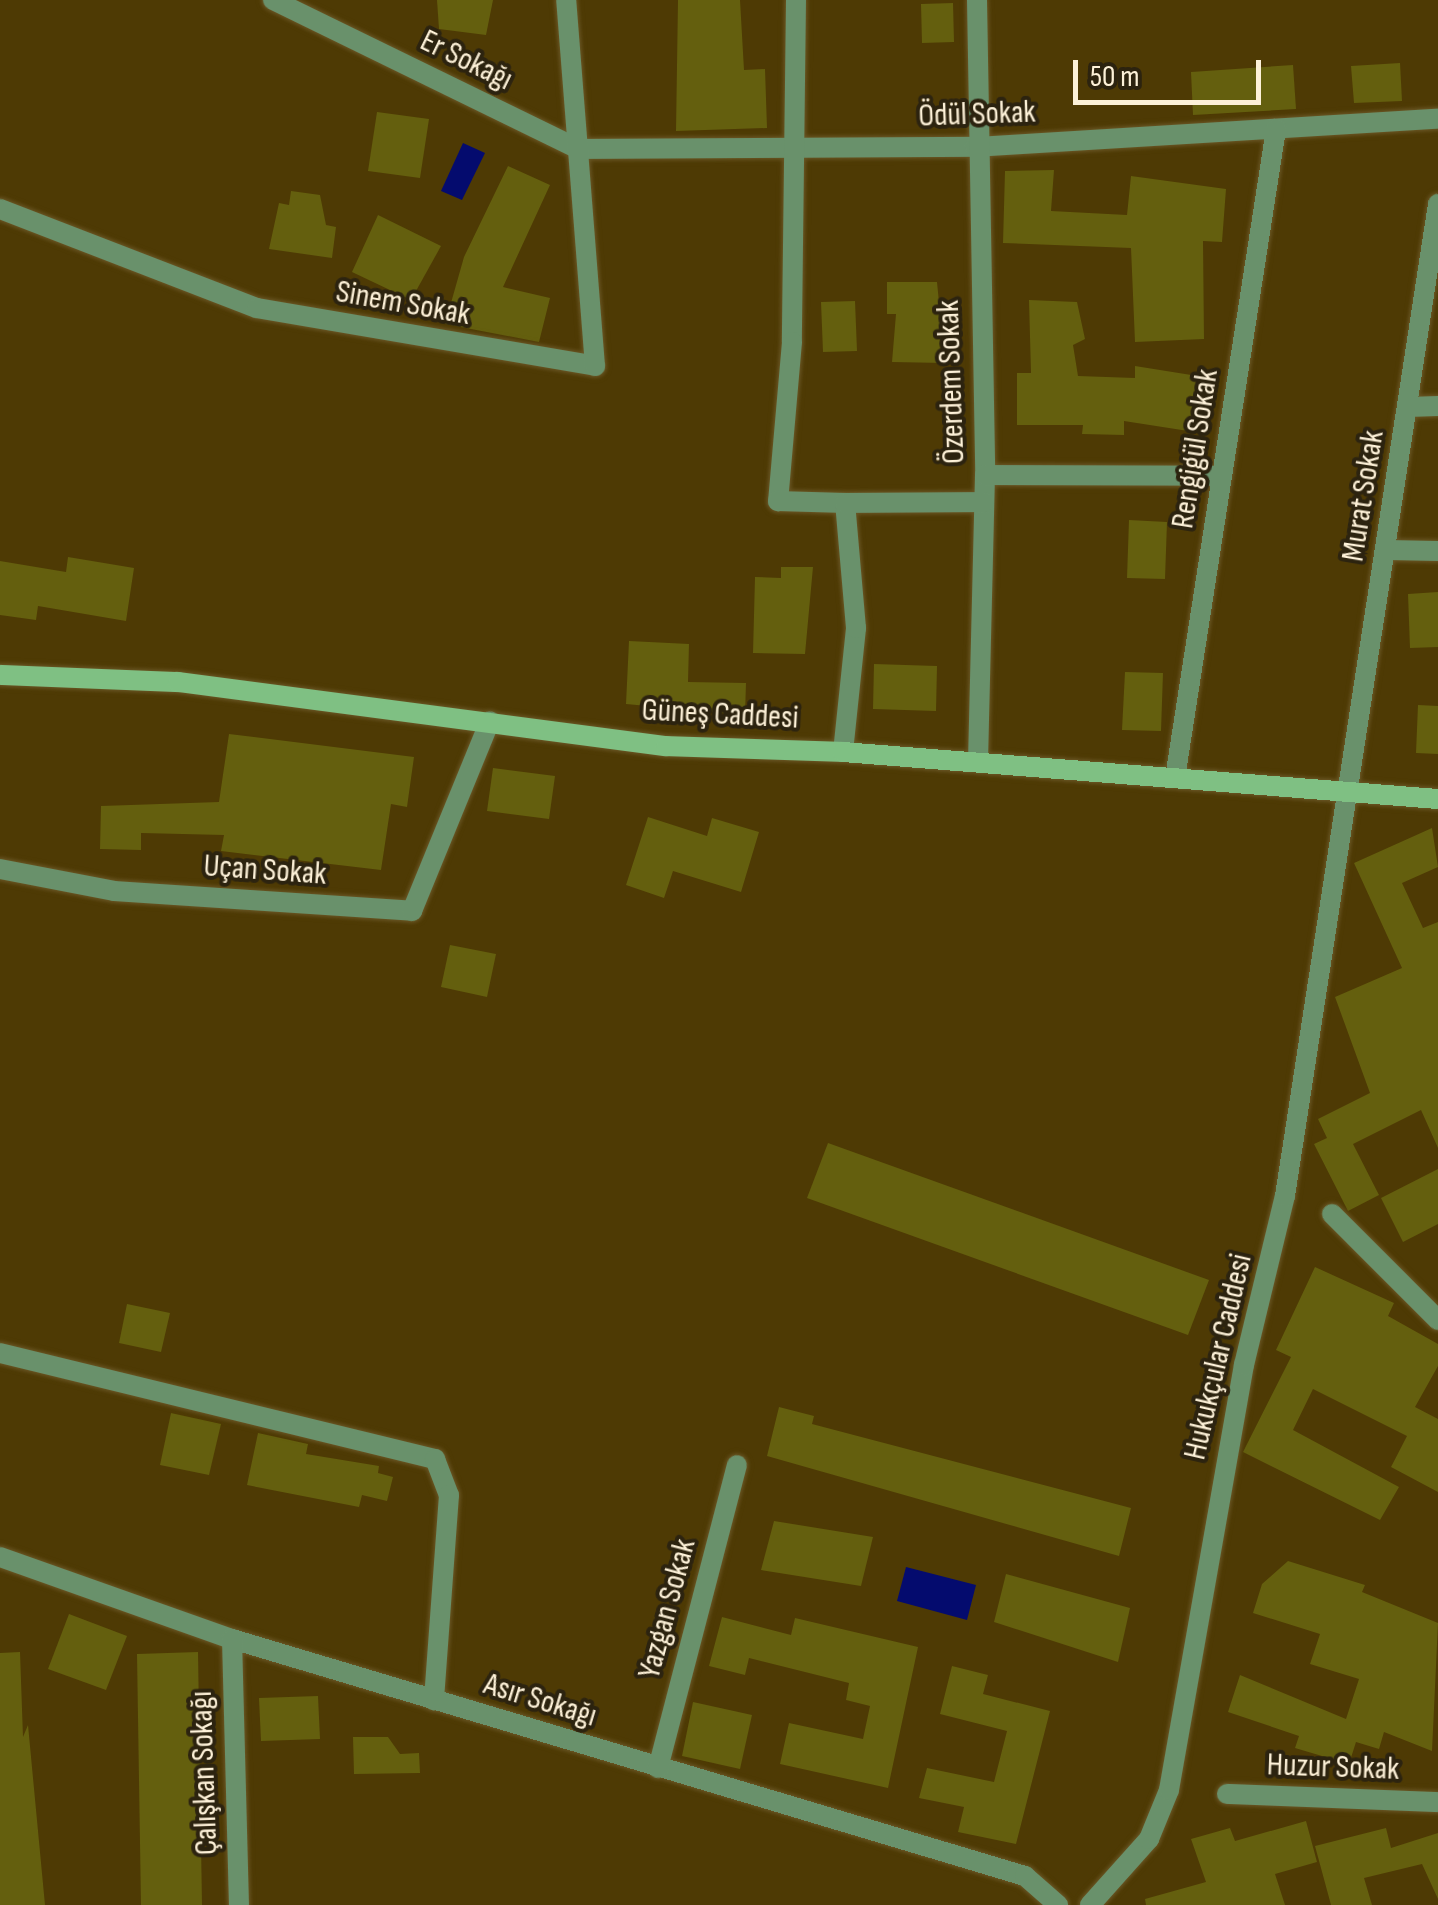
<!DOCTYPE html>
<html>
<head>
<meta charset="utf-8">
<style>
  body { margin:0 }
  #map { position:relative; width:1438px; height:1905px; overflow:hidden; background:#4e3a04; font-family:"Sofia Sans Condensed",sans-serif }
  div>[style] { position:absolute }
  .water>* { inset:0; background:#040b6e }
  .building>* { inset:0; background:#645f0e }
  .roads { filter:drop-shadow(0 0 2px #6a5726) drop-shadow(0 0 2px #6a5726) }
  .street>* { height:20px; margin:-10px; padding:0 10px; transform-origin:10px; border-radius:10px; background:#69916b }
  .secondary>* { height:20px; margin:-10px; padding:0 10px; transform-origin:10px; border-radius:10px; background:#7fc083 }
  span { translate:-50% -50%; white-space:nowrap; text-align:center; line-height:1.15; -webkit-text-stroke:8px #2c230f; paint-order:stroke }
  .street-label { font-size:32px; color:#fdf1d8 }
  .scale { position:absolute; left:1073px; top:60px; width:188px; height:45px; box-sizing:border-box; border:5px solid #fdf1d8; border-top:0; padding-left:12px; font-size:30px; line-height:35px; white-space:nowrap; color:#fdf1d8; -webkit-text-stroke:8px #2c230f; paint-order:stroke }
</style>
</head>
<body>
<div id="map">
  <div class="water">
    <i style="clip-path:polygon(463px 143px,485px 153px,462px 200px,441px 191px)"></i>
    <i style="clip-path:polygon(906px 1567px,976px 1585px,967px 1620px,897px 1601px)"></i>
  </div>
  <div class="building">
    <i style="clip-path:polygon(437px 0,493px 0,486px 35px,439px 29px)"></i>
    <i style="clip-path:polygon(678px 0,740px 0,744px 70px,765px 69px,767px 128px,676px 131px)"></i>
    <i style="clip-path:polygon(953px 3px,954px 42px,922px 43px,921px 4px)"></i>
    <i style="clip-path:polygon(1400px 63px,1402px 101px,1354px 103px,1351px 66px)"></i>
    <i style="clip-path:polygon(1293px 65px,1296px 109px,1193px 115px,1191px 72px)"></i>
    <i style="clip-path:polygon(377px 112px,429px 119px,420px 178px,368px 171px)"></i>
    <i style="clip-path:polygon(508px 166px,550px 185px,503px 287px,550px 298px,539px 342px,445px 324px,464px 257px)"></i>
    <i style="clip-path:polygon(1054px 170px,1051px 211px,1127px 215px,1131px 176px,1226px 189px,1222px 242px,1203px 241px,1204px 339px,1135px 342px,1131px 248px,1003px 243px,1005px 171px)"></i>
    <i style="clip-path:polygon(291px 191px,320px 195px,326px 225px,336px 227px,332px 258px,269px 249px,279px 203px,289px 205px)"></i>
    <i style="clip-path:polygon(378px 215px,441px 246px,411px 300px,352px 272px)"></i>
    <i style="clip-path:polygon(887px 282px,937px 282px,945px 363px,892px 362px,896px 314px,887px 314px)"></i>
    <i style="clip-path:polygon(1029px 300px,1077px 302px,1085px 339px,1073px 345px,1078px 376px,1135px 378px,1135px 366px,1210px 378px,1201px 433px,1124px 421px,1124px 435px,1082px 434px,1083px 425px,1017px 425px,1017px 373px,1031px 373px)"></i>
    <i style="clip-path:polygon(855px 301px,857px 351px,823px 352px,821px 302px)"></i>
    <i style="clip-path:polygon(1129px 520px,1167px 522px,1165px 579px,1127px 578px)"></i>
    <i style="clip-path:polygon(68px 557px,134px 568px,126px 621px,38px 606px,36px 620px,0 615px,0 561px,66px 572px)"></i>
    <i style="clip-path:polygon(781px 567px,813px 567px,805px 654px,753px 653px,755px 577px,781px 578px)"></i>
    <i style="clip-path:polygon(1438px 592px,1438px 647px,1410px 648px,1408px 594px)"></i>
    <i style="clip-path:polygon(629px 641px,689px 644px,688px 682px,746px 683px,745px 715px,626px 704px)"></i>
    <i style="clip-path:polygon(874px 664px,937px 666px,936px 711px,873px 709px)"></i>
    <i style="clip-path:polygon(1125px 672px,1163px 673px,1161px 731px,1122px 730px)"></i>
    <i style="clip-path:polygon(1418px 705px,1438px 706px,1438px 754px,1416px 753px)"></i>
    <i style="clip-path:polygon(229px 734px,414px 757px,407px 807px,391px 804px,381px 870px,221px 851px,224px 835px,141px 833px,141px 850px,100px 849px,101px 806px,219px 802px)"></i>
    <i style="clip-path:polygon(493px 768px,555px 776px,549px 819px,487px 811px)"></i>
    <i style="clip-path:polygon(648px 817px,707px 836px,712px 818px,759px 832px,741px 892px,673px 871px,664px 898px,626px 885px)"></i>
    <i style="clip-path:polygon(1432px 828px,1438px 867px,1402px 883px,1423px 928px,1438px 922px,1438px 1148px,1421px 1110px,1353px 1144px,1379px 1195px,1348px 1211px,1314px 1144px,1327px 1138px,1318px 1119px,1370px 1093px,1335px 997px,1402px 968px,1354px 863px)"></i>
    <i style="clip-path:polygon(450px 945px,496px 954px,487px 997px,441px 987px)"></i>
    <i style="clip-path:polygon(828px 1143px,1209px 1280px,1188px 1335px,807px 1198px)"></i>
    <i style="clip-path:polygon(1438px 1169px,1438px 1224px,1403px 1242px,1381px 1198px)"></i>
    <i style="clip-path:polygon(1315px 1267px,1394px 1303px,1388px 1316px,1438px 1344px,1438px 1366px,1415px 1407px,1438px 1419px,1438px 1492px,1391px 1467px,1407px 1436px,1313px 1389px,1293px 1430px,1399px 1487px,1380px 1520px,1243px 1452px,1291px 1357px,1276px 1350px)"></i>
    <i style="clip-path:polygon(127px 1304px,170px 1313px,161px 1352px,119px 1343px)"></i>
    <i style="clip-path:polygon(779px 1407px,814px 1416px,812px 1424px,1131px 1508px,1119px 1556px,767px 1456px)"></i>
    <i style="clip-path:polygon(171px 1413px,221px 1424px,209px 1475px,160px 1465px)"></i>
    <i style="clip-path:polygon(258px 1433px,308px 1444px,306px 1454px,379px 1466px,378px 1473px,393px 1477px,387px 1501px,362px 1495px,359px 1507px,247px 1485px)"></i>
    <i style="clip-path:polygon(774px 1521px,873px 1537px,861px 1586px,761px 1570px)"></i>
    <i style="clip-path:polygon(1288px 1561px,1365px 1585px,1362px 1592px,1438px 1623px,1432px 1751px,1384px 1732px,1379px 1749px,1356px 1742px,1349px 1764px,1295px 1748px,1299px 1736px,1228px 1712px,1240px 1675px,1346px 1719px,1359px 1679px,1310px 1664px,1320px 1634px,1253px 1613px,1262px 1584px)"></i>
    <i style="clip-path:polygon(1006px 1574px,1130px 1608px,1118px 1662px,994px 1622px)"></i>
    <i style="clip-path:polygon(69px 1614px,127px 1636px,106px 1690px,48px 1669px)"></i>
    <i style="clip-path:polygon(722px 1617px,791px 1635px,795px 1618px,918px 1647px,888px 1788px,780px 1764px,789px 1723px,863px 1739px,870px 1706px,846px 1700px,849px 1683px,749px 1658px,745px 1675px,709px 1666px)"></i>
    <i style="clip-path:polygon(20px 1652px,23px 1737px,28px 1725px,45px 1905px,0 1905px,0 1653px)"></i>
    <i style="clip-path:polygon(198px 1652px,202px 1905px,141px 1905px,137px 1654px)"></i>
    <i style="clip-path:polygon(952px 1666px,988px 1675px,983px 1694px,1050px 1711px,1016px 1844px,958px 1832px,964px 1807px,919px 1798px,927px 1768px,994px 1782px,1007px 1731px,940px 1714px)"></i>
    <i style="clip-path:polygon(318px 1696px,320px 1739px,261px 1741px,259px 1698px)"></i>
    <i style="clip-path:polygon(693px 1702px,752px 1715px,740px 1769px,682px 1756px)"></i>
    <i style="clip-path:polygon(353px 1737px,388px 1737px,400px 1754px,419px 1753px,420px 1773px,354px 1774px)"></i>
    <i style="clip-path:polygon(1306px 1821px,1317px 1862px,1275px 1874px,1285px 1905px,1146px 1905px,1145px 1899px,1206px 1882px,1191px 1839px,1230px 1828px,1235px 1841px)"></i>
    <i style="clip-path:polygon(1386px 1828px,1391px 1848px,1438px 1833px,1438px 1899px,1422px 1864px,1364px 1878px,1372px 1905px,1331px 1905px,1315px 1846px)"></i>
  </div>
  <div class="roads">
    <div class="street">
      <i style="left:273px;top:0;width:340px;rotate:26deg"></i>
      <i style="left:579px;top:149px;width:396px;rotate:-0.3deg"></i>
      <i style="left:975px;top:147px;width:464px;rotate:-3.5deg"></i>
      <i style="left:796px;top:0;width:342px;rotate:90.7deg"></i>
      <i style="left:792px;top:342px;width:160px;rotate:95deg"></i>
      <i style="left:778px;top:501px;width:67px;rotate:1.7deg"></i>
      <i style="left:977px;top:0;width:475px;rotate:89deg"></i>
      <i style="left:985px;top:475px;width:287px;rotate:91.4deg"></i>
      <i style="left:0;top:209px;width:275px;rotate:21.1deg"></i>
      <i style="left:257px;top:308px;width:343px;rotate:9.7deg"></i>
      <i style="left:595px;top:366px;width:367px;rotate:-94.5deg"></i>
      <i style="left:1408px;top:407px;width:30px;rotate:-2deg"></i>
      <i style="left:985px;top:475px;width:237px;rotate:0.2deg"></i>
      <i style="left:1387px;top:550px;width:51px;rotate:1.1deg"></i>
      <i style="left:843px;top:752px;width:125px;rotate:-84deg"></i>
      <i style="left:856px;top:628px;width:125px;rotate:-95deg"></i>
      <i style="left:845px;top:503px;width:139px;rotate:-0.4deg"></i>
      <i style="left:1175px;top:778px;width:657px;rotate:-81.15deg"></i>
      <i style="left:0;top:869px;width:116px;rotate:10.9deg"></i>
      <i style="left:114px;top:891px;width:299px;rotate:3.8deg"></i>
      <i style="left:412px;top:911px;width:205px;rotate:-67.7deg"></i>
      <i style="left:1332px;top:1214px;width:150px;rotate:45deg"></i>
      <i style="left:0;top:1353px;width:448px;rotate:13.7deg"></i>
      <i style="left:435px;top:1459px;width:39px;rotate:69deg"></i>
      <i style="left:449px;top:1495px;width:206px;rotate:94.2deg"></i>
      <i style="left:0;top:1557px;width:246px;rotate:19.5deg"></i>
      <i style="left:232px;top:1639px;width:828px;rotate:16.64deg"></i>
      <i style="left:1025px;top:1876px;width:44px;rotate:41.3deg"></i>
      <i style="left:232px;top:1639px;width:266px;rotate:88.5deg"></i>
      <i style="left:658px;top:1768px;width:313px;rotate:-75.4deg"></i>
      <i style="left:1227px;top:1794px;width:211px;rotate:2.2deg"></i>
      <i style="left:1090px;top:1905px;width:89px;rotate:-48.2deg"></i>
      <i style="left:1149px;top:1839px;width:53px;rotate:-67.8deg"></i>
      <i style="left:1169px;top:1790px;width:432px;rotate:-80deg"></i>
      <i style="left:1244px;top:1365px;width:174px;rotate:-76.4deg"></i>
      <i style="left:1285px;top:1196px;width:1004px;rotate:-81.23deg"></i>
    </div>
    <div class="secondary">
      <i style="left:0;top:675px;width:178px;rotate:2.3deg"></i>
      <i style="left:178px;top:682px;width:492px;rotate:7.5deg"></i>
      <i style="left:666px;top:746px;width:177px;rotate:1.9deg"></i>
      <i style="left:843px;top:752px;width:597px;rotate:4.52deg"></i>
    </div>
  </div>
  <div class="street-label">
    <span style="left:466px;top:61px;rotate:26deg">Er Sokağı</span>
    <span style="left:977px;top:115px;rotate:-2deg">Ödül Sokak</span>
    <span style="left:403px;top:304px;rotate:10deg">Sinem Sokak</span>
    <span style="left:952px;top:382px;rotate:-92deg">Özerdem Sokak</span>
    <span style="left:1196px;top:449px;rotate:-81deg">Rengigül Sokak</span>
    <span style="left:1364px;top:496px;rotate:-81deg">Murat Sokak</span>
    <span style="left:720px;top:715px;rotate:3deg">Güneş Caddesi</span>
    <span style="left:265px;top:871px;rotate:4deg">Uçan Sokak</span>
    <span style="left:1219px;top:1357px;rotate:-77deg">Hukukçular Caddesi</span>
    <span style="left:668px;top:1609px;rotate:-75deg">Yazgan Sokak</span>
    <span style="left:540px;top:1701px;rotate:17deg">Asır Sokağı</span>
    <span style="left:1333px;top:1768px;rotate:2deg">Huzur Sokak</span>
    <span style="left:205px;top:1773px;rotate:-92deg">Çalışkan Sokağı</span>
  </div>
  <div class="scale">50 m</div>
</div>
</body>
</html>
